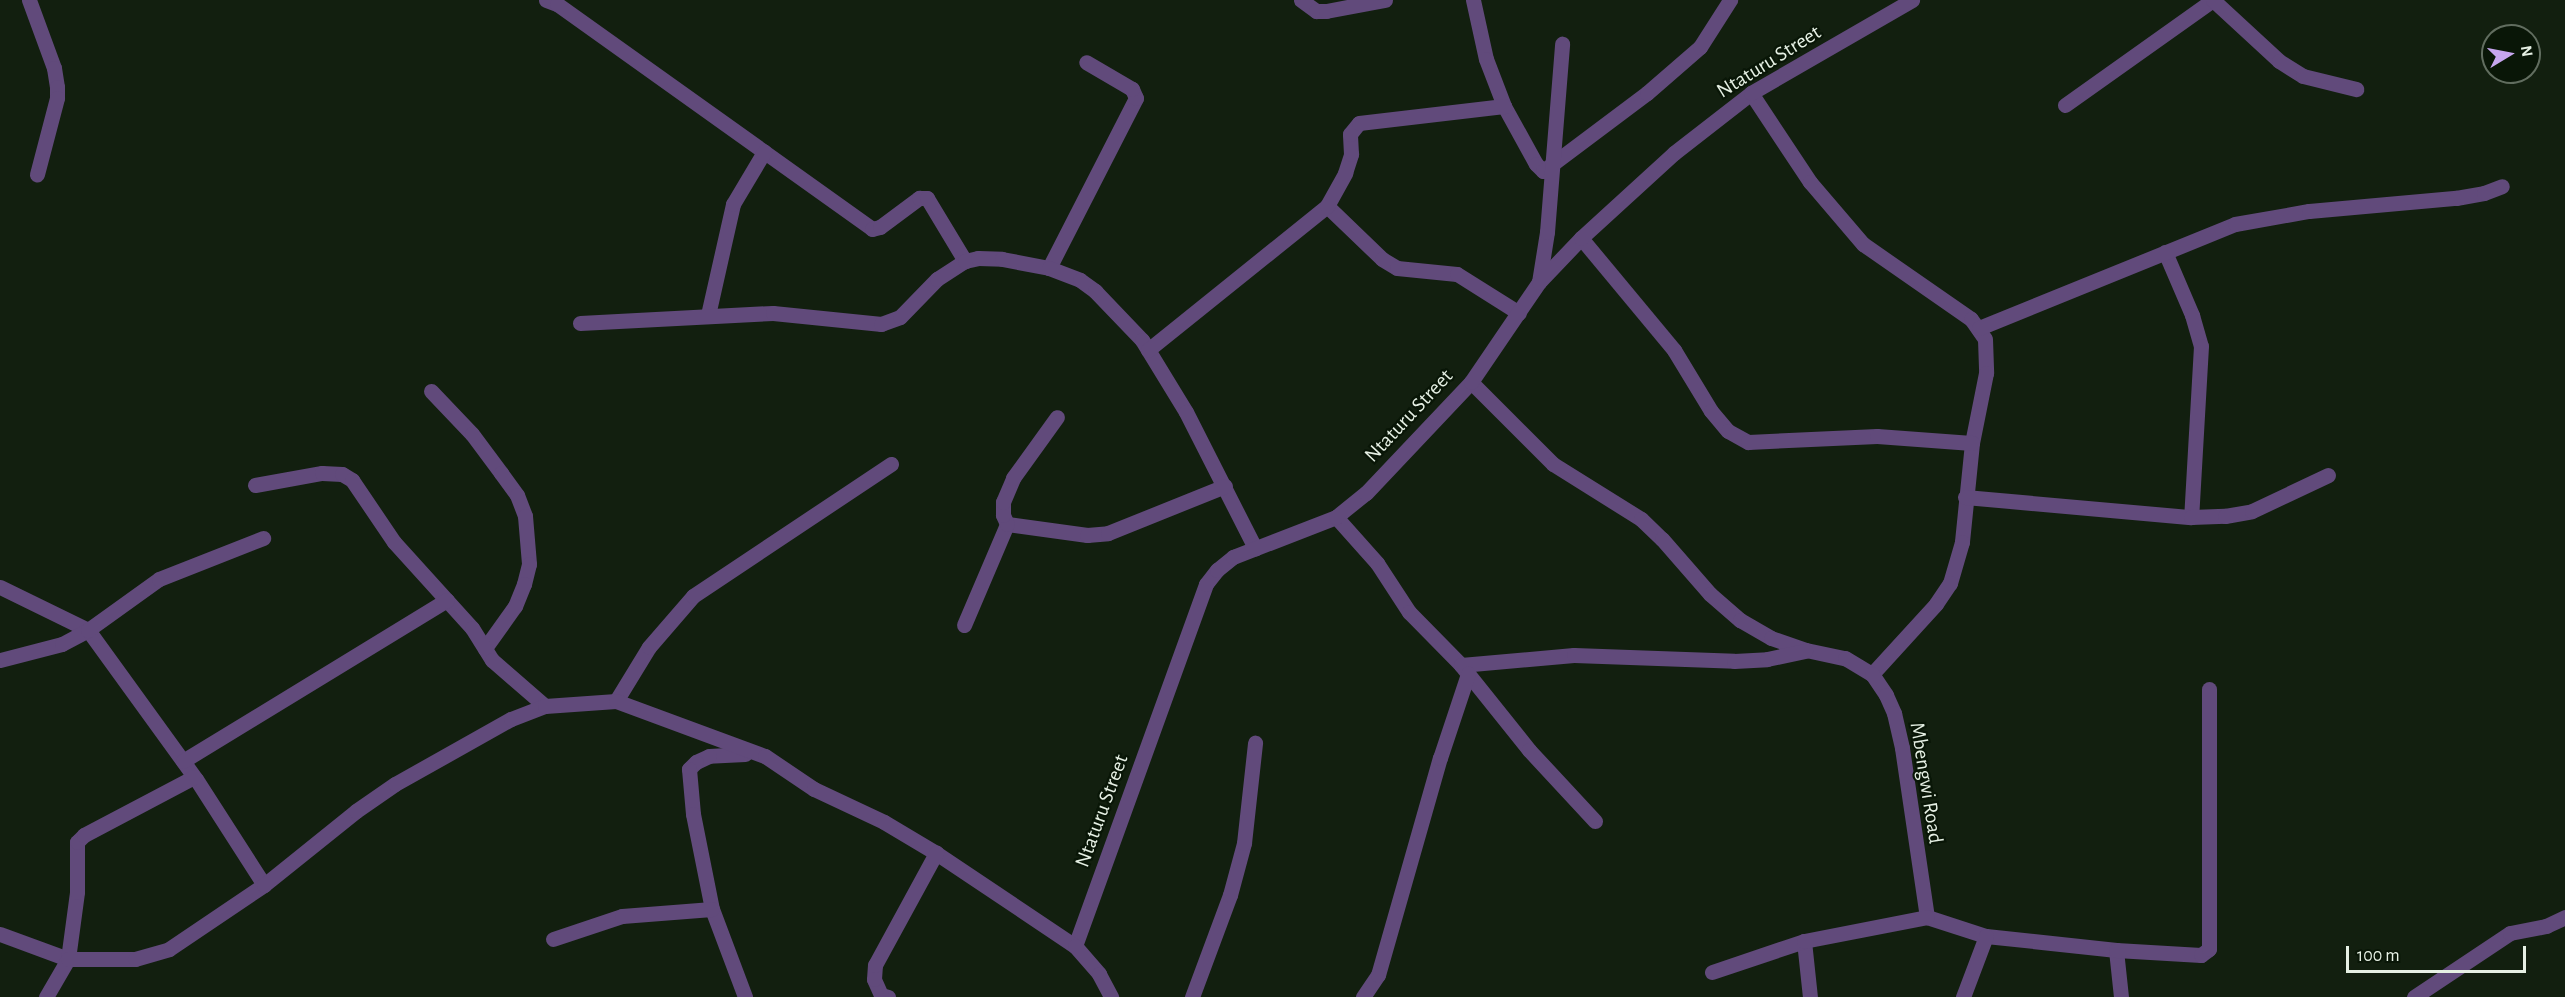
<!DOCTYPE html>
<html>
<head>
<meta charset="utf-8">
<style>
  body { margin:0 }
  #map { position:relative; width:2565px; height:997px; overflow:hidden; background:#121f0f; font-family:"Alegreya Sans",sans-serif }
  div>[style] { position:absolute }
  .minor>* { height:15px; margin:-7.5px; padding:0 7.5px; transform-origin:7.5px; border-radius:7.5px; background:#614a7b }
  span { translate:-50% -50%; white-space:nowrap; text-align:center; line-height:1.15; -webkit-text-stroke:4.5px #091607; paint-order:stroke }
  .street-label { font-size:21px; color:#e6f0e4 }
  .north { position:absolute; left:2481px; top:24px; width:60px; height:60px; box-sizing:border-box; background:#091607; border:2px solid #616d5f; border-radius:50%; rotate:80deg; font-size:16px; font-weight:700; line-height:24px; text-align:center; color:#e6f0e4 }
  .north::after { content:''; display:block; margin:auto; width:21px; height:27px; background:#c7a6ef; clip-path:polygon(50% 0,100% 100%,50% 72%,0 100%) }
  .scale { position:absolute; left:2346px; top:946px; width:180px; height:27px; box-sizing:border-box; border:3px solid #e6f0e4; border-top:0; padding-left:8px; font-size:18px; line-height:21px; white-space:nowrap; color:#e6f0e4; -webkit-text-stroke:4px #091607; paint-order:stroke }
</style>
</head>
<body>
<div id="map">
  <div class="minor">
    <i style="left:29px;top:0;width:72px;rotate:69.8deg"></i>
    <i style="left:54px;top:68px;width:19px;rotate:81deg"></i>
    <i style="left:57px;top:87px;width:11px;rotate:90deg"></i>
    <i style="left:57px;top:98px;width:79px;rotate:104.7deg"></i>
    <i style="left:546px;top:0;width:12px;rotate:20deg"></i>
    <i style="left:557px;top:4px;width:387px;rotate:35.5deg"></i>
    <i style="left:872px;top:229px;width:8px;rotate:-14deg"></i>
    <i style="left:880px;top:227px;width:49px;rotate:-36.6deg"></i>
    <i style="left:919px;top:198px;width:8px"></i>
    <i style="left:927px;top:198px;width:74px;rotate:58.9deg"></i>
    <i style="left:1301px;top:0;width:19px;rotate:36deg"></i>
    <i style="left:1316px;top:11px;width:10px"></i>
    <i style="left:1326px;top:11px;width:60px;rotate:-10.6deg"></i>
    <i style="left:1473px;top:0;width:60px;rotate:77.6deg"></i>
    <i style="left:1486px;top:59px;width:50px;rotate:69deg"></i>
    <i style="left:1504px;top:106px;width:66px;rotate:61.1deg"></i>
    <i style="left:1536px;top:164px;width:10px;rotate:45deg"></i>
    <i style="left:1543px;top:171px;width:130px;rotate:-36.9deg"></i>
    <i style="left:1647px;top:93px;width:70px;rotate:-41deg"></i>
    <i style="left:1700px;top:47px;width:56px;rotate:-57.4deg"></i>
    <i style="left:1751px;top:93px;width:107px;rotate:56.5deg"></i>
    <i style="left:1810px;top:182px;width:82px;rotate:49.5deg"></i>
    <i style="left:1863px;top:244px;width:131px;rotate:34.8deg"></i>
    <i style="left:1971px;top:319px;width:24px;rotate:55deg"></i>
    <i style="left:1985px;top:339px;width:34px;rotate:88deg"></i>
    <i style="left:1986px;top:373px;width:71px;rotate:101.3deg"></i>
    <i style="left:1972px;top:443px;width:100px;rotate:95.8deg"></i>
    <i style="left:1962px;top:542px;width:43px;rotate:106.3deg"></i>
    <i style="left:1950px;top:583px;width:25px;rotate:124deg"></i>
    <i style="left:1936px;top:604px;width:95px;rotate:132.4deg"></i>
    <i style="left:2065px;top:105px;width:181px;rotate:-35.4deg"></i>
    <i style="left:2213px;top:0;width:90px;rotate:42.7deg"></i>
    <i style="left:2279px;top:61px;width:28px;rotate:32deg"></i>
    <i style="left:2303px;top:76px;width:55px;rotate:13.8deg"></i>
    <i style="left:1327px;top:206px;width:76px;rotate:43.9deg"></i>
    <i style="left:1382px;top:259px;width:17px;rotate:31deg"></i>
    <i style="left:1397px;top:268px;width:60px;rotate:5.7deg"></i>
    <i style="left:1457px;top:274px;width:73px;rotate:32.2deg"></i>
    <i style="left:1581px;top:238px;width:146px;rotate:50.3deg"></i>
    <i style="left:1674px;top:350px;width:71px;rotate:58.8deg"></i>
    <i style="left:1711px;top:411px;width:26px;rotate:50deg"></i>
    <i style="left:1728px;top:431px;width:23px;rotate:29deg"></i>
    <i style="left:1748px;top:442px;width:129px;rotate:-2.7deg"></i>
    <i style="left:1877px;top:436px;width:95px;rotate:4.2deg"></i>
    <i style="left:2165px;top:252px;width:69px;rotate:66.8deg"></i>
    <i style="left:2192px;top:315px;width:32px;rotate:74deg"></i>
    <i style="left:2201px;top:346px;width:171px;rotate:93.3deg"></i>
    <i style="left:1049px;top:268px;width:191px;rotate:-62.9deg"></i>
    <i style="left:1136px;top:98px;width:10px;rotate:-114deg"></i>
    <i style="left:1132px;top:89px;width:53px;rotate:-149.6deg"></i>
    <i style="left:1539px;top:282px;width:51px;rotate:-80.9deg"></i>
    <i style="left:1547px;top:232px;width:189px;rotate:-85.4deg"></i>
    <i style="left:708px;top:315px;width:114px;rotate:-77.3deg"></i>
    <i style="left:733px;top:204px;width:61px;rotate:-59.2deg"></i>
    <i style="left:580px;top:323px;width:193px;rotate:-3deg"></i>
    <i style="left:773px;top:313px;width:109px;rotate:5.8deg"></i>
    <i style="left:881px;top:324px;width:20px;rotate:-20deg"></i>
    <i style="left:900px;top:317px;width:53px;rotate:-45.8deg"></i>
    <i style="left:937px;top:279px;width:33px;rotate:-33deg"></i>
    <i style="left:965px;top:261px;width:13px;rotate:-13deg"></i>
    <i style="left:978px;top:258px;width:24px;rotate:2deg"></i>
    <i style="left:1002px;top:259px;width:48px;rotate:10.8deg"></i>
    <i style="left:1049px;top:268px;width:33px;rotate:21deg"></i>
    <i style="left:1080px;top:280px;width:19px;rotate:36deg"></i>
    <i style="left:1095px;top:291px;width:68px;rotate:46.2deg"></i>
    <i style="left:1142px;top:340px;width:84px;rotate:58.6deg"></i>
    <i style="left:1186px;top:412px;width:153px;rotate:63.1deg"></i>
    <i style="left:1979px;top:328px;width:276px;rotate:-22.1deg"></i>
    <i style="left:2235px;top:224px;width:75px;rotate:-10deg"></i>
    <i style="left:2309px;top:211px;width:148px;rotate:-5.1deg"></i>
    <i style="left:2456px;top:198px;width:28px;rotate:-10deg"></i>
    <i style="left:2484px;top:193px;width:19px;rotate:-21deg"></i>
    <i style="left:1148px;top:350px;width:230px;rotate:-38.8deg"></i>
    <i style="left:1327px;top:206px;width:38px;rotate:-61deg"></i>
    <i style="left:1345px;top:173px;width:20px;rotate:-72deg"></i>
    <i style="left:1351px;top:154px;width:20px;rotate:-93deg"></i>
    <i style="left:1350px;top:134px;width:14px;rotate:-51deg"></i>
    <i style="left:1359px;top:123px;width:146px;rotate:-6.7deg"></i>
    <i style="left:1471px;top:382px;width:116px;rotate:45deg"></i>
    <i style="left:1553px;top:464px;width:104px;rotate:32deg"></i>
    <i style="left:1641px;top:519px;width:29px;rotate:44deg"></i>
    <i style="left:1662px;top:539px;width:73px;rotate:48.9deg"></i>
    <i style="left:1710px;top:594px;width:40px;rotate:41deg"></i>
    <i style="left:1740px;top:620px;width:36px;rotate:30deg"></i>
    <i style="left:1771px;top:638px;width:37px;rotate:19deg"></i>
    <i style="left:1806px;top:650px;width:40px;rotate:12deg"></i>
    <i style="left:1845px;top:658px;width:31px;rotate:31deg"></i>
    <i style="left:1872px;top:674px;width:25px;rotate:56deg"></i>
    <i style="left:1886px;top:695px;width:20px;rotate:66deg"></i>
    <i style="left:1894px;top:713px;width:36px;rotate:77deg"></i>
    <i style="left:1902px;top:748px;width:171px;rotate:81.6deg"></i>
    <i style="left:1927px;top:917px;width:62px;rotate:17.9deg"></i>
    <i style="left:1986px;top:936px;width:131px;rotate:6.1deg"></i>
    <i style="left:2116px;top:950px;width:47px;rotate:83.9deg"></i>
    <i style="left:431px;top:391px;width:59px;rotate:46.4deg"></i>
    <i style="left:472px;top:434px;width:49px;rotate:53.4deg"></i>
    <i style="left:501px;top:473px;width:27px;rotate:54deg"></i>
    <i style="left:517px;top:495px;width:22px;rotate:69deg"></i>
    <i style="left:525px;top:516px;width:48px;rotate:85.2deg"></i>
    <i style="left:529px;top:564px;width:21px;rotate:104deg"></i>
    <i style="left:524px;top:584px;width:24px;rotate:112deg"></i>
    <i style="left:515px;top:606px;width:52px;rotate:125.5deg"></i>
    <i style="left:255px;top:485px;width:68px;rotate:-10.2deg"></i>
    <i style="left:322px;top:473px;width:20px;rotate:3deg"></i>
    <i style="left:342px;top:474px;width:12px;rotate:31deg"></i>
    <i style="left:352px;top:480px;width:75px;rotate:55.9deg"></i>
    <i style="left:394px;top:542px;width:116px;rotate:47.8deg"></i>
    <i style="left:472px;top:628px;width:38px;rotate:58deg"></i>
    <i style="left:492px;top:660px;width:70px;rotate:41deg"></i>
    <i style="left:1965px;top:497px;width:227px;rotate:5.1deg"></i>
    <i style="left:2191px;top:517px;width:34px;rotate:-2deg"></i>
    <i style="left:2225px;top:516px;width:27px;rotate:-10deg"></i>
    <i style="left:2252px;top:511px;width:84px;rotate:-25.3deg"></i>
    <i style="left:1336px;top:517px;width:62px;rotate:48.3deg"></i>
    <i style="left:1377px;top:563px;width:59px;rotate:56.9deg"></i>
    <i style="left:1409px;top:612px;width:74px;rotate:45.5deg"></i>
    <i style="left:1461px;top:665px;width:109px;rotate:51.3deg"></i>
    <i style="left:1529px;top:750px;width:97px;rotate:47.1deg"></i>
    <i style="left:1007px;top:524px;width:81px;rotate:7.8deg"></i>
    <i style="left:1087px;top:535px;width:21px;rotate:-5deg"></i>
    <i style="left:1108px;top:533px;width:126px;rotate:-21.9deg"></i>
    <i style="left:0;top:587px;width:98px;rotate:26deg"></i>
    <i style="left:88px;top:630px;width:184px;rotate:54.1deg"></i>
    <i style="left:196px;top:779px;width:126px;rotate:57.3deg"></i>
    <i style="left:964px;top:625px;width:110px;rotate:-66.9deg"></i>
    <i style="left:1007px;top:524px;width:10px;rotate:-114deg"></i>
    <i style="left:1003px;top:515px;width:13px;rotate:-90deg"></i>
    <i style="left:1003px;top:502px;width:26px;rotate:-67deg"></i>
    <i style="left:1013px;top:478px;width:75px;rotate:-54.2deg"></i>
    <i style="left:0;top:660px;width:64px;rotate:-14.5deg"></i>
    <i style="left:62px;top:644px;width:30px;rotate:-28deg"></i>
    <i style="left:88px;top:630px;width:87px;rotate:-35.7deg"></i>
    <i style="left:159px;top:579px;width:112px;rotate:-21.5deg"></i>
    <i style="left:1461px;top:665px;width:113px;rotate:-5.1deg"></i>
    <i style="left:1574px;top:655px;width:160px;rotate:2.1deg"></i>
    <i style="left:1734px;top:661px;width:33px;rotate:-3deg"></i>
    <i style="left:1767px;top:659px;width:39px;rotate:-12deg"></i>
    <i style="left:616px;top:701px;width:63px;rotate:-58.6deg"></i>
    <i style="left:649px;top:647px;width:67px;rotate:-49.2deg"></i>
    <i style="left:693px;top:596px;width:238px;rotate:-33.7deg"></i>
    <i style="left:745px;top:754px;width:36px;rotate:177deg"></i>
    <i style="left:709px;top:756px;width:14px;rotate:155deg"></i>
    <i style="left:696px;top:762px;width:10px;rotate:135deg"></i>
    <i style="left:689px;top:769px;width:45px;rotate:84.9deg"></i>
    <i style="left:693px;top:814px;width:97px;rotate:78.7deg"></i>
    <i style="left:712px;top:909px;width:94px;rotate:69.4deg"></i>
    <i style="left:183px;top:761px;width:309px;rotate:-31.4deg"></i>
    <i style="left:0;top:934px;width:72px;rotate:20.2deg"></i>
    <i style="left:68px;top:959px;width:68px;rotate:-82.3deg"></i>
    <i style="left:77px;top:892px;width:50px;rotate:-90deg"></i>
    <i style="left:77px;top:842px;width:10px;rotate:-45deg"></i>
    <i style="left:84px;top:835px;width:124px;rotate:-27.8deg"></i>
    <i style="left:553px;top:939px;width:73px;rotate:-18.4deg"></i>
    <i style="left:622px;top:916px;width:90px;rotate:-4.4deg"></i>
    <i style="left:1804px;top:941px;width:56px;rotate:83.9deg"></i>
    <i style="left:1075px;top:946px;width:385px;rotate:-70.1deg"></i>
    <i style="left:1206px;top:584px;width:18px;rotate:-52deg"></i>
    <i style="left:1217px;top:570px;width:21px;rotate:-39deg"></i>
    <i style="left:1233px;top:557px;width:110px;rotate:-21.2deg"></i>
    <i style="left:1336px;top:517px;width:38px;rotate:-39deg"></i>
    <i style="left:1366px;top:493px;width:153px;rotate:-46.6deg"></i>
    <i style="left:1471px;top:382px;width:121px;rotate:-55.8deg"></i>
    <i style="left:1539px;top:282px;width:61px;rotate:-46.3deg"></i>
    <i style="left:1581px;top:238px;width:126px;rotate:-42.4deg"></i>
    <i style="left:1674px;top:153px;width:98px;rotate:-37.9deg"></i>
    <i style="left:1751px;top:93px;width:186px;rotate:-30deg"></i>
    <i style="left:2116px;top:950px;width:85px;rotate:3.4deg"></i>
    <i style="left:2201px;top:955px;width:10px;rotate:-37deg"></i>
    <i style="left:2209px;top:949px;width:260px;rotate:-90deg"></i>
    <i style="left:1712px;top:972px;width:97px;rotate:-18.6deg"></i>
    <i style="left:1804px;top:941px;width:125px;rotate:-11deg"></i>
    <i style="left:46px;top:997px;width:44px;rotate:-59.9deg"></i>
    <i style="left:68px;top:959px;width:67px"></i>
    <i style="left:135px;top:959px;width:35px;rotate:-16deg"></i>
    <i style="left:169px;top:949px;width:115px;rotate:-34deg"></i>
    <i style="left:264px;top:885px;width:118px;rotate:-38.8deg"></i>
    <i style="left:356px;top:811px;width:47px;rotate:-34.7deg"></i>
    <i style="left:395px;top:784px;width:133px;rotate:-29.3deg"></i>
    <i style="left:511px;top:719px;width:36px;rotate:-21deg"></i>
    <i style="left:545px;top:706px;width:71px;rotate:-4deg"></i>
    <i style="left:616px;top:701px;width:159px;rotate:20.3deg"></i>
    <i style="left:765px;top:756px;width:59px;rotate:34deg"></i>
    <i style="left:814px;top:789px;width:77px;rotate:25.2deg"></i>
    <i style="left:884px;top:822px;width:61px;rotate:30.8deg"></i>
    <i style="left:936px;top:853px;width:167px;rotate:33.8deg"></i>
    <i style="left:1075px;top:946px;width:37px;rotate:49deg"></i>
    <i style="left:1099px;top:974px;width:26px;rotate:62deg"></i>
    <i style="left:888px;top:997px;width:7px;rotate:-164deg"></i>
    <i style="left:881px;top:995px;width:17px;rotate:-114deg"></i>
    <i style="left:874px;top:979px;width:14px;rotate:-86deg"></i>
    <i style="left:875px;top:965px;width:128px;rotate:-61.4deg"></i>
    <i style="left:1192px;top:997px;width:109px;rotate:-69.6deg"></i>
    <i style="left:1230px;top:895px;width:54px;rotate:-74.9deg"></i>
    <i style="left:1244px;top:843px;width:101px;rotate:-83.7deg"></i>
    <i style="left:1363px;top:997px;width:27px;rotate:-56deg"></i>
    <i style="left:1378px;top:975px;width:226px;rotate:-74.1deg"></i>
    <i style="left:1440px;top:758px;width:89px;rotate:-71.6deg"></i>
    <i style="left:1963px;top:997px;width:65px;rotate:-69.3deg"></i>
    <i style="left:2414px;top:997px;width:115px;rotate:-33.7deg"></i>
    <i style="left:2510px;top:933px;width:37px;rotate:-11deg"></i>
    <i style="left:2546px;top:926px;width:21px;rotate:-25deg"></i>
  </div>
  <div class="street-label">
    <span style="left:1769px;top:62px;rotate:-32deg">Ntaturu Street</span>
    <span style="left:1409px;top:416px;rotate:-47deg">Ntaturu Street</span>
    <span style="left:1926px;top:783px;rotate:81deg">Mbengwi Road</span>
    <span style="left:1102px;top:811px;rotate:-70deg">Ntaturu Street</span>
  </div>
  <div class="north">N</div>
  <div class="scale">100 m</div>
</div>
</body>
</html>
